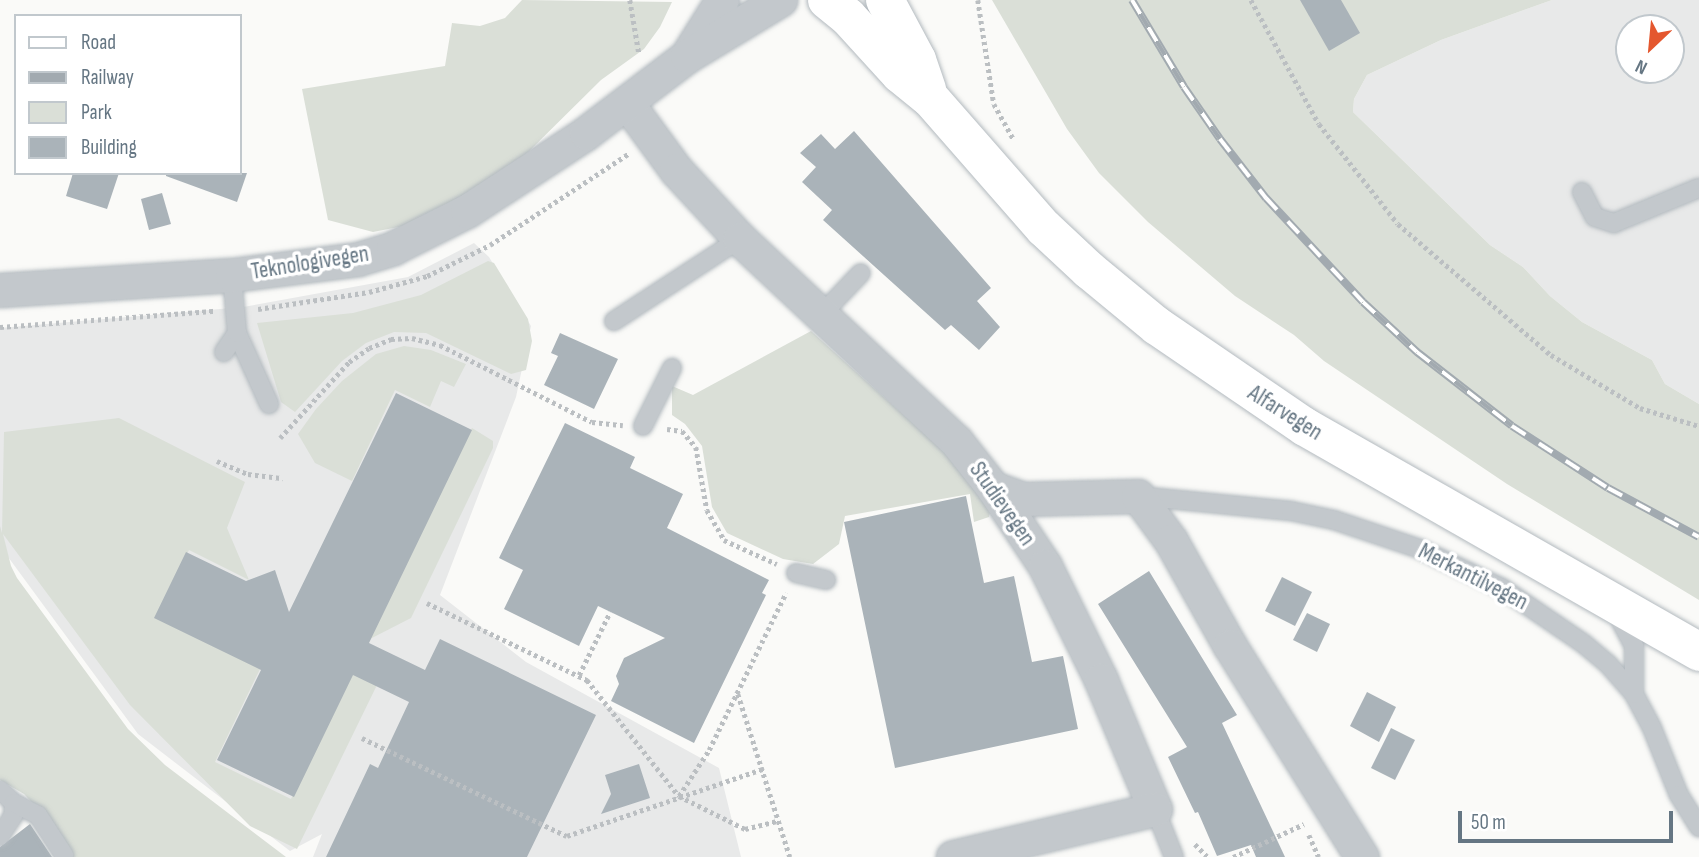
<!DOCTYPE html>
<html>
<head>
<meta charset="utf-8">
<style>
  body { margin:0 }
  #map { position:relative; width:1699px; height:857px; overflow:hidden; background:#fafaf8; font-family:"Sofia Sans Condensed",sans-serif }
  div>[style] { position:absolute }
  .built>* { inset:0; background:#e8e9e9 }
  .green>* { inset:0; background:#dadfd7 }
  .building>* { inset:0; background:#aab3b9 }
  .path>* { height:4.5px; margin-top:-2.25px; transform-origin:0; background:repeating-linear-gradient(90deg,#bbbfc2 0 3.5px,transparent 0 7px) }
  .roads { filter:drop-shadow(0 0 2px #b3babf) drop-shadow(0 0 2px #b3babf) }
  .lane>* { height:18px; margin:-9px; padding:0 9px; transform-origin:9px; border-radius:9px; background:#c3c8cc }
  .street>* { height:33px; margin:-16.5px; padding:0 16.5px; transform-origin:16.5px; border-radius:16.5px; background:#c3c8cc }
  .secondary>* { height:38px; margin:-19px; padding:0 19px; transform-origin:19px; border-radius:19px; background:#fff }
  .rail>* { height:8px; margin-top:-4px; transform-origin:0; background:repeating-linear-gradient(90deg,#fff 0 16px,#a2aab0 0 32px); box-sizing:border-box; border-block:2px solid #a2aab0 }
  span { translate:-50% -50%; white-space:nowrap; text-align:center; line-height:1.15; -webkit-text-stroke:7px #fff; paint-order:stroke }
  .street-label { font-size:23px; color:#657683 }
  .legend { position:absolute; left:14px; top:14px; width:228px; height:161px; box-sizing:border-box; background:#fff; border:2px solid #c1c8cd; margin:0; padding:9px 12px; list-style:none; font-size:21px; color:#657683 }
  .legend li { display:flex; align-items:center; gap:14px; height:35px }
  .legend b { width:35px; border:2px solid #c1c8cd }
  .north { position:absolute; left:1615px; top:14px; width:70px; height:70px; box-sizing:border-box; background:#fff; border:2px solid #c1c8cd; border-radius:50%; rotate:206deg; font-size:19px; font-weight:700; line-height:28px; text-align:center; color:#657683 }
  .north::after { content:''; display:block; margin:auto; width:24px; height:32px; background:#e4572e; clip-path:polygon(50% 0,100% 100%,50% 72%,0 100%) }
  .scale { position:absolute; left:1458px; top:811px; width:215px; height:32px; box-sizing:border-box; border:4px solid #657683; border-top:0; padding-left:9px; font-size:21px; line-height:24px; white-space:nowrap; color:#657683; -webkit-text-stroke:5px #fff; paint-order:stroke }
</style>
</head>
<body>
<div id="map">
  <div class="built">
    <i style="clip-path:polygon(evenodd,1552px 0,1699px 0,1699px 404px,1665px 384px,1652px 360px,1582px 322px,1550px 296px,1523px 267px,1490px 245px,1353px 112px,1354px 99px,1367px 75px,1441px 40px,1552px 0,1629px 28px,1671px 28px,1671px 70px,1629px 70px,1629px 28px)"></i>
    <i style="clip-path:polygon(474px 243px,489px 257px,531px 326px,516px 397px,440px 595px,526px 662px,719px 768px,741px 857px,313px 857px,322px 834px,290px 851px,138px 734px,0 546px,0 328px,243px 307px,408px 277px)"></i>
  </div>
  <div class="green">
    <i style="clip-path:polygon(522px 0,672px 2px,660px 27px,644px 49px,601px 80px,506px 174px,439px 219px,373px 232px,328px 220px,302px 89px,445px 66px,452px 23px,480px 26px,505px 18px)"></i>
    <i style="clip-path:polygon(992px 0,1552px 0,1441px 40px,1367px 75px,1354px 99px,1353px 112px,1490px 245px,1523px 267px,1550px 296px,1582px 322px,1652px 360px,1665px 384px,1699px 404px,1699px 600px,1507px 484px,1324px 361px,1294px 335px,1235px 296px,1148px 222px,1099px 173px,1067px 129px)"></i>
    <i style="clip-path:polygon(488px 261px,494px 263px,528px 319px,532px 341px,526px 370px,511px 374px,426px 333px,394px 332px,366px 343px,342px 361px,295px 412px,281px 402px,257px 323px,353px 313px,421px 295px)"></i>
    <i style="clip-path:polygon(811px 331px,993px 496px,989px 517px,974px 522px,970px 494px,845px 516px,839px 544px,813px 564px,783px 559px,727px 533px,712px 507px,702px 446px,685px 424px,672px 415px,672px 386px,693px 395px)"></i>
    <i style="clip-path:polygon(404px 346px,431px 350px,466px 364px,454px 387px,441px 381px,430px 407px,395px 390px,352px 481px,315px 463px,298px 434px,316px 409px,342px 381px,376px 354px)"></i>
    <i style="clip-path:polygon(119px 418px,245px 482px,227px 528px,249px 580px,189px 550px,157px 615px,261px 667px,215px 762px,291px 799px,351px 673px,377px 685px,297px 849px,250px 826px,130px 705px,3px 534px,11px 566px,17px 578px,128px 729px,165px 765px,286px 857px,71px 857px,48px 819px,24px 794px,0 780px,0 526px,2px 533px,4px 432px)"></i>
    <i style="clip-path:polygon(472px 428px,493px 441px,493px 448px,411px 618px,368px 640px)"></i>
  </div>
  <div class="building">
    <i style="clip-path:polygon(1300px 0,1341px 0,1360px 33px,1329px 51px)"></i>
    <i style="clip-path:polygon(854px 131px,991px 288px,977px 301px,1000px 327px,979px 350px,951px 325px,945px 330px,823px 220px,832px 210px,802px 182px,816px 167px,800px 153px,821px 134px,835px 149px)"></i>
    <i style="clip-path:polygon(73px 173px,119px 173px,107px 209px,66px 196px)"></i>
    <i style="clip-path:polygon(166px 173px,247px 173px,237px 202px,166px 176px)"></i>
    <i style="clip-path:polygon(162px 193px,171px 224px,149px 230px,141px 199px)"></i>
    <i style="clip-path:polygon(560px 333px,618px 359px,594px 409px,544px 385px,558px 356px,551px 353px)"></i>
    <i style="clip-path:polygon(396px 393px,472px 430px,369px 643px,425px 670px,440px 639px,596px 715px,527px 857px,326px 857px,370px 764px,378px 768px,409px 702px,353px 675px,294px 797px,217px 760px,261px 670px,154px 618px,186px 552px,246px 581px,275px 570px,289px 612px)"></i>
    <i style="clip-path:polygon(565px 423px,635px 457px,630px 468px,683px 494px,667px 528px,769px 580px,762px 593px,766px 595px,694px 743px,611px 701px,619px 684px,616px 676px,624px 658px,665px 638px,598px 606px,579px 646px,504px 609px,523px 570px,499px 558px)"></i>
    <i style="clip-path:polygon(966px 496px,984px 583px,1014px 576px,1032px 662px,1063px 656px,1078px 729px,895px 768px,844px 522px)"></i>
    <i style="clip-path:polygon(1149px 571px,1237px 715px,1222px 723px,1285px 857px,1256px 857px,1251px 845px,1217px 856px,1198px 812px,1195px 813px,1168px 757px,1187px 747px,1098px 604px)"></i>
    <i style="clip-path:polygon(1282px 577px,1312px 592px,1295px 626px,1265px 611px)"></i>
    <i style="clip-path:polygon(1307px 613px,1330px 624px,1317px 652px,1293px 640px)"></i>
    <i style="clip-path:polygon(1367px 692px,1396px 707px,1379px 742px,1350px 726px)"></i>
    <i style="clip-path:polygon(1391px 728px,1415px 740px,1395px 780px,1371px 768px)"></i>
    <i style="clip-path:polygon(639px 764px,650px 798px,601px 814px,611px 794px,605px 775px)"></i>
    <i style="clip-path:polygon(30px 824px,52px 857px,0 857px,0 847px)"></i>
  </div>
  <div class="path">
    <i style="left:630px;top:0;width:54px;rotate:80.4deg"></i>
    <i style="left:978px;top:0;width:105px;rotate:81.3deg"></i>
    <i style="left:994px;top:104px;width:41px;rotate:60.9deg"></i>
    <i style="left:1251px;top:0;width:141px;rotate:61.3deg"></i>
    <i style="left:1319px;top:124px;width:127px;rotate:51.7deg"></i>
    <i style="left:1398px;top:224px;width:201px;rotate:40.6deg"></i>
    <i style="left:1551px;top:355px;width:104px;rotate:30.8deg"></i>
    <i style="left:1640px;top:408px;width:62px;rotate:17deg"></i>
    <i style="left:258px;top:309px;width:112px;rotate:-8.7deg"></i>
    <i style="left:369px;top:292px;width:60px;rotate:-15.4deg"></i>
    <i style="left:427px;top:276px;width:70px;rotate:-26.2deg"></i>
    <i style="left:490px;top:245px;width:165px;rotate:-33.4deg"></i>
    <i style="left:0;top:327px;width:216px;rotate:-4.3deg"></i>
    <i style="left:667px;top:429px;width:15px;rotate:8deg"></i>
    <i style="left:682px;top:431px;width:21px;rotate:49deg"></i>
    <i style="left:696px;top:447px;width:64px;rotate:80.1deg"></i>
    <i style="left:707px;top:510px;width:34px;rotate:60deg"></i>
    <i style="left:724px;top:540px;width:58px;rotate:24.4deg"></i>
    <i style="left:280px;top:438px;width:103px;rotate:-47.8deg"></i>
    <i style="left:349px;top:362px;width:24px;rotate:-35deg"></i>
    <i style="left:369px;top:348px;width:24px;rotate:-22deg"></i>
    <i style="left:391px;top:339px;width:21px;rotate:-3deg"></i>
    <i style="left:412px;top:338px;width:29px;rotate:14deg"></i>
    <i style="left:440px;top:345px;width:170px;rotate:26.9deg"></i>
    <i style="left:592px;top:422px;width:31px;rotate:6deg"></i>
    <i style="left:217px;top:461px;width:34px;rotate:23deg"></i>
    <i style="left:248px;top:474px;width:35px;rotate:7deg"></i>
    <i style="left:427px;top:603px;width:178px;rotate:25.7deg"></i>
    <i style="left:587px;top:680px;width:148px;rotate:51.6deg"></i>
    <i style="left:679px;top:796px;width:74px;rotate:26.6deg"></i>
    <i style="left:745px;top:829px;width:34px;rotate:-14deg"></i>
    <i style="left:579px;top:675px;width:70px;rotate:-63.8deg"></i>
    <i style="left:738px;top:694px;width:171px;rotate:72.3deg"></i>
    <i style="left:362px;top:738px;width:227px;rotate:25.6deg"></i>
    <i style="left:567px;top:836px;width:207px;rotate:-18.9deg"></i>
    <i style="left:679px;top:796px;width:55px;rotate:-56.9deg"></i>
    <i style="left:709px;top:750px;width:175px;rotate:-63.9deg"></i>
    <i style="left:1309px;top:835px;width:24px;rotate:66deg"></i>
    <i style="left:1195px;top:844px;width:18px;rotate:45deg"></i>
    <i style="left:1233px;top:857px;width:78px;rotate:-24.9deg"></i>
  </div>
  <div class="roads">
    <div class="lane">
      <i style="left:1582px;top:192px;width:28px;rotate:63deg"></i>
      <i style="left:1595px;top:217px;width:20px;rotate:18deg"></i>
      <i style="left:1614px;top:223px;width:92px;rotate:-22.4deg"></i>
      <i style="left:820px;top:316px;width:59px;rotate:-46.4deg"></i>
      <i style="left:614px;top:321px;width:150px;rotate:-33.1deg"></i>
      <i style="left:237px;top:333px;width:78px;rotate:65.7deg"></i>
      <i style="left:224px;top:352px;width:23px;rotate:-56deg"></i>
      <i style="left:237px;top:333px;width:58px;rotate:-94.9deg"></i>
      <i style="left:643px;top:426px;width:65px;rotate:-63.4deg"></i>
      <i style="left:1138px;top:496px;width:154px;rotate:5.6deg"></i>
      <i style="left:1291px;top:511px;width:44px;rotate:11.8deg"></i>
      <i style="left:1334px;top:520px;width:91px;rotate:18.6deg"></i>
      <i style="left:1420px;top:549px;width:91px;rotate:25.4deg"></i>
      <i style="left:1502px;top:588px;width:99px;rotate:34.3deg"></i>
      <i style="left:1584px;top:644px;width:31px;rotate:40deg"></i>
      <i style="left:1608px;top:664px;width:40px;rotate:49deg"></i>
      <i style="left:1634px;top:694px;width:38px;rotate:62deg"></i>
      <i style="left:1652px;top:728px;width:72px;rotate:68.1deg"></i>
      <i style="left:1679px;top:795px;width:38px;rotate:58deg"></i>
      <i style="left:796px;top:573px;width:31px;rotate:13deg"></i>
      <i style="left:1617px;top:614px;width:36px;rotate:62deg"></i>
      <i style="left:1634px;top:646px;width:48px;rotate:90deg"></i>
      <i style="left:0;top:790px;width:19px;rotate:43deg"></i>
      <i style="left:14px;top:803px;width:13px;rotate:94deg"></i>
      <i style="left:13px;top:816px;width:24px;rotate:123deg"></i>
      <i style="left:14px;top:803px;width:27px;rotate:27deg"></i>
      <i style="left:38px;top:815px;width:48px;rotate:57deg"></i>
      <i style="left:1155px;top:809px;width:52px;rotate:68.4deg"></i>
    </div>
    <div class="street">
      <i style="left:690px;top:51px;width:60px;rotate:-57.9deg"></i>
      <i style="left:627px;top:103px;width:83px;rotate:53.8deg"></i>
      <i style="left:676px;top:170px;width:94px;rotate:47.2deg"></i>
      <i style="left:740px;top:239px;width:296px;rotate:43.1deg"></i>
      <i style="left:956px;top:441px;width:60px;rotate:51.8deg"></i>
      <i style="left:993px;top:488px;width:94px;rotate:56.3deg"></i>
      <i style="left:1045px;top:566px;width:127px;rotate:63.8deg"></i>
      <i style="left:1101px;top:680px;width:140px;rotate:67.3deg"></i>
      <i style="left:1155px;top:809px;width:208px;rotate:166.6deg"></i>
      <i style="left:0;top:290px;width:232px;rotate:-3.7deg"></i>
      <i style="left:232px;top:275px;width:127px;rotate:-7.2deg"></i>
      <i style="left:358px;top:259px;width:37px;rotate:-17deg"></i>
      <i style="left:393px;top:248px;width:83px;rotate:-26.6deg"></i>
      <i style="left:467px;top:211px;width:142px;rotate:-33.2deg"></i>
      <i style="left:586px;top:133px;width:127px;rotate:-37.3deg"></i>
      <i style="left:687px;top:56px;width:109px;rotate:-31.1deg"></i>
      <i style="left:993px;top:488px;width:32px;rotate:20deg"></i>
      <i style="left:1023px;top:499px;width:115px;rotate:-1.5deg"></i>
      <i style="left:1138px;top:496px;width:56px;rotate:53.7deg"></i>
      <i style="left:1171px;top:541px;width:120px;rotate:60.7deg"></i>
      <i style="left:1230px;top:646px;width:249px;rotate:58deg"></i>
    </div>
    <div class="secondary">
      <i style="left:827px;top:0;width:27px;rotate:39deg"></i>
      <i style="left:848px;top:17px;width:77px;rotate:47.6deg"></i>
      <i style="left:900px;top:74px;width:38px;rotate:39deg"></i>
      <i style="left:930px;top:98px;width:173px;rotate:48.8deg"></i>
      <i style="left:1044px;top:228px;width:62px;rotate:43deg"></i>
      <i style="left:1089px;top:270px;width:88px;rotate:39.5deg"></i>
      <i style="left:1157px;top:326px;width:179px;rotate:34.3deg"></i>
      <i style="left:1305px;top:427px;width:454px;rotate:29.7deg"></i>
      <i style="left:885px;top:0;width:68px;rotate:61.9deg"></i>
      <i style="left:917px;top:60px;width:31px;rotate:71deg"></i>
    </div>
  </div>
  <div class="rail">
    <i style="left:1132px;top:0;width:101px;rotate:59.1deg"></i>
    <i style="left:1184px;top:87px;width:63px;rotate:55.3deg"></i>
    <i style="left:1220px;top:139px;width:75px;rotate:52.1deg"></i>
    <i style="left:1266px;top:198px;width:142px;rotate:47deg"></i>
    <i style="left:1363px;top:302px;width:74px;rotate:42.8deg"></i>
    <i style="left:1417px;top:352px;width:120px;rotate:37.9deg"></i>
    <i style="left:1512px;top:426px;width:114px;rotate:32.9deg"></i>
    <i style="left:1608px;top:488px;width:103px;rotate:28.3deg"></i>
  </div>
  <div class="street-label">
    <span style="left:310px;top:263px;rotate:-9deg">Teknologivegen</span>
    <span style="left:1285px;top:413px;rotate:32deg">Alfarvegen</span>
    <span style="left:1002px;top:504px;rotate:55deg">Studievegen</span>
    <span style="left:1473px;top:577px;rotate:27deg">Merkantilvegen</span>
  </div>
  <ul class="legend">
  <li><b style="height:9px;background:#fff"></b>Road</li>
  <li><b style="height:9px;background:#a2aab0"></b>Railway</li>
  <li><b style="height:19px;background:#dadfd7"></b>Park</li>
  <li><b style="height:19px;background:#aab3b9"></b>Building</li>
  </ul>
  <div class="north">N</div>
  <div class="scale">50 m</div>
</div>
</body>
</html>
